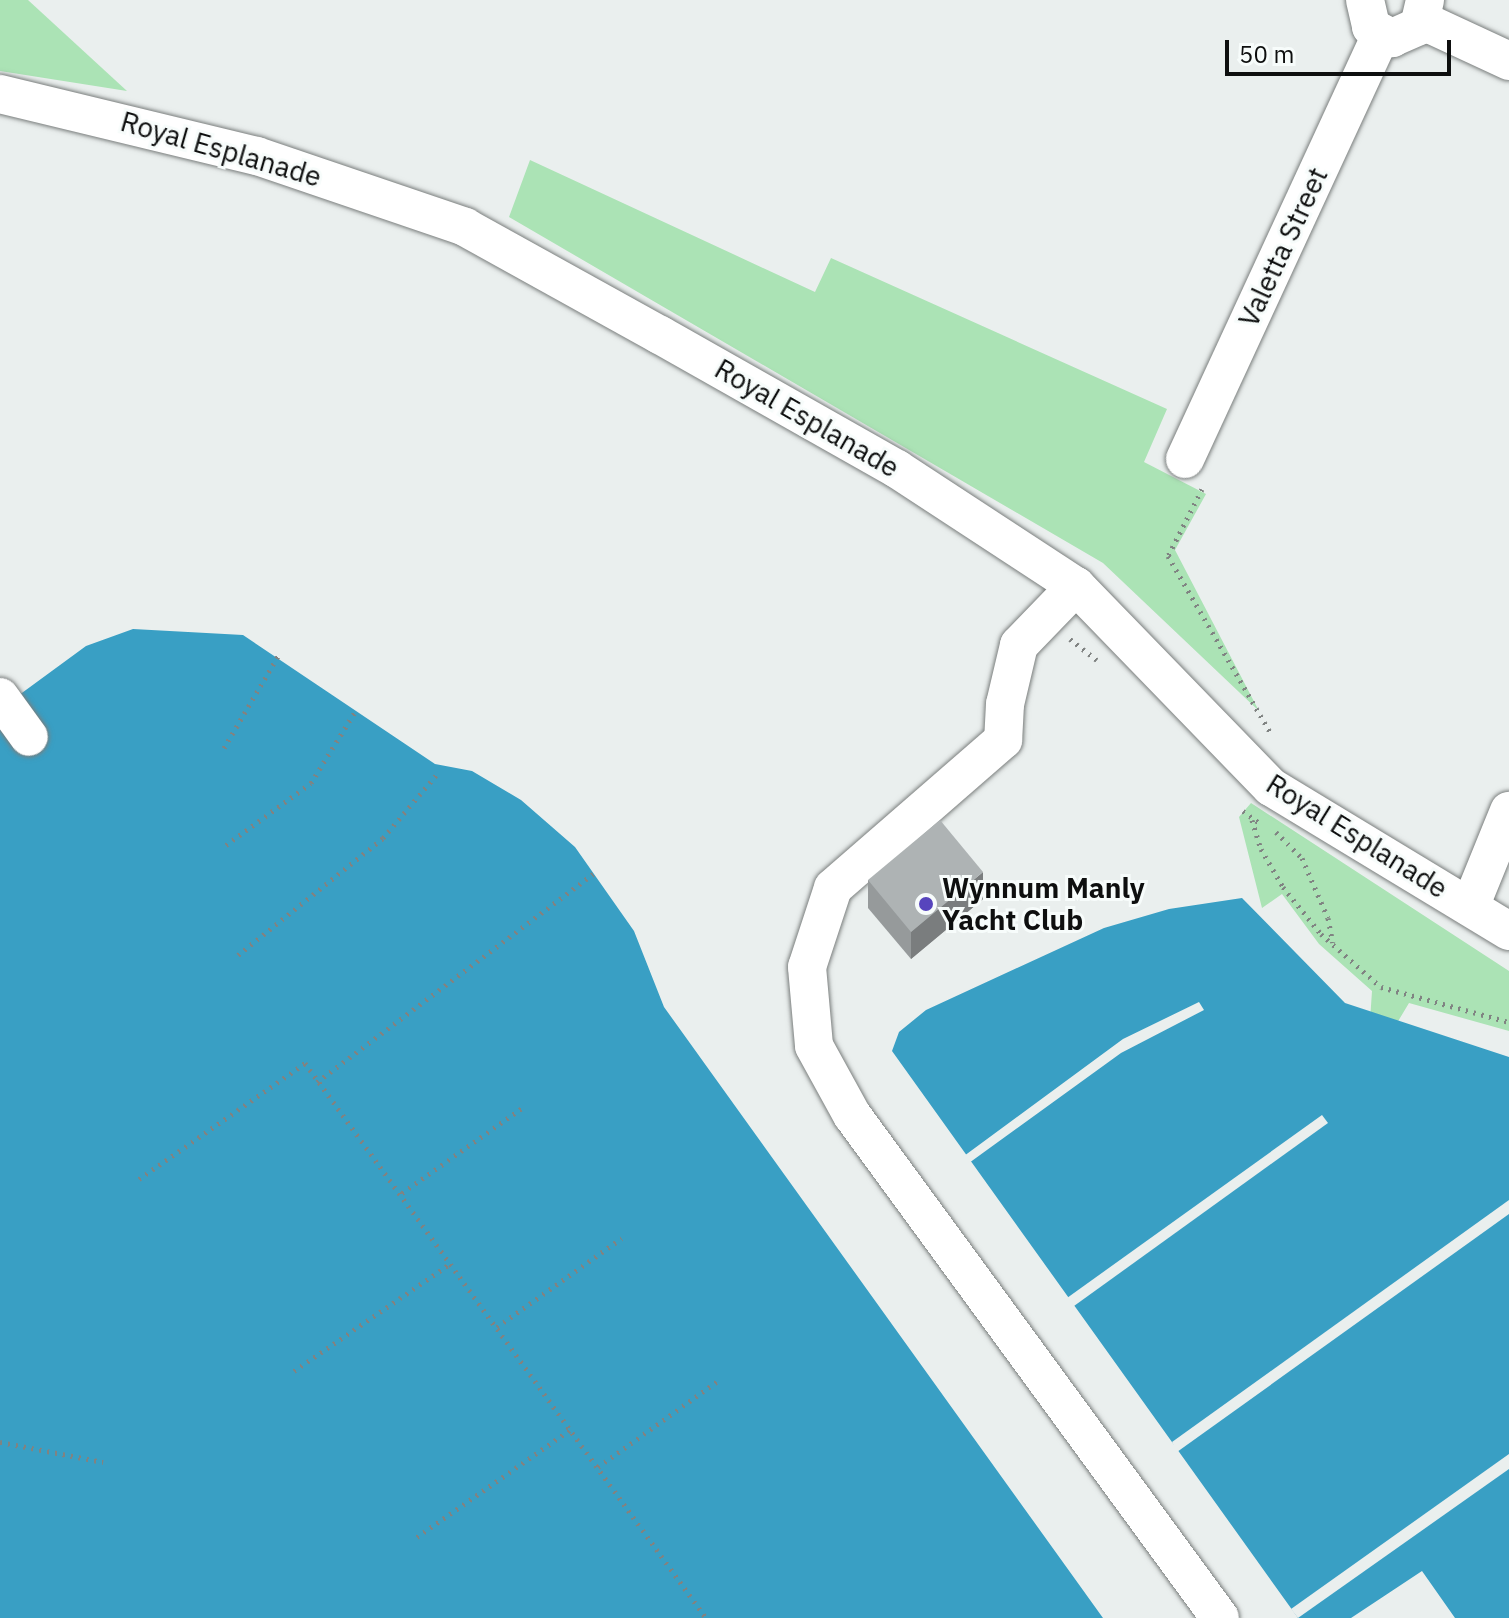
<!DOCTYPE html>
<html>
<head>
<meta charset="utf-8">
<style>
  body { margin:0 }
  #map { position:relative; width:1509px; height:1618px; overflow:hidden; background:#eaefee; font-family:"IBM Plex Sans",sans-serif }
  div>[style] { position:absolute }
  .green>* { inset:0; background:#abe3b5 }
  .water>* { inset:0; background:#399fc4 }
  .pier>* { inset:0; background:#eaefee }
  .path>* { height:5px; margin-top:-2.5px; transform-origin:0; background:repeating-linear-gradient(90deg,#808382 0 2px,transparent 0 8px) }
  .roads { filter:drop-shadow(0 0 2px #7a7e7d) drop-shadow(0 0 2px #7a7e7d) }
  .minor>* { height:38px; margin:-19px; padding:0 19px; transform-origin:19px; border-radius:19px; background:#fff }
  .wall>* { inset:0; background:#969a9b }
  .shaded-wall>* { inset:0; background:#7a7d7e }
  .building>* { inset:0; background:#aeb3b4 }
  .dots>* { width:22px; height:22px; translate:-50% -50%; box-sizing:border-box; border:4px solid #f7fcfb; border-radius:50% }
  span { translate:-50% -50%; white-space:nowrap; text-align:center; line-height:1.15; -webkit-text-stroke:6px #f7fcfb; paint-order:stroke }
  .street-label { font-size:28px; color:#0e0f0f }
  .poi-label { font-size:28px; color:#0e0f0f; font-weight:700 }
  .left { translate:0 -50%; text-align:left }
  .scale { position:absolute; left:1225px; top:40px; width:226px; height:36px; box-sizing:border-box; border:4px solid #0e0f0f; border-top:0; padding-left:10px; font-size:24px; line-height:28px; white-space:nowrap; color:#0e0f0f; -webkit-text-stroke:6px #f7fcfb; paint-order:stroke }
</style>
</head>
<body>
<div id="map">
  <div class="green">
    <i style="clip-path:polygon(0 0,28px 0,127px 91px,0 71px)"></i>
    <i style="clip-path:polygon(530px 160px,815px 292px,831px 258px,1167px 409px,1144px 462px,1206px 494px,1175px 550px,1259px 711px,1103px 563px,509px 217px)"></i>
    <i style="clip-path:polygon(1251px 803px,1509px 971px,1509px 1031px,1409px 1003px,1394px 1028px,1370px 1021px,1372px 991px,1319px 944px,1282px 894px,1262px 908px,1239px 817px)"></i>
  </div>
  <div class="water">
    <i style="clip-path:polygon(133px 629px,243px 635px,435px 764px,472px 771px,521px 800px,575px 847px,634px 931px,664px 1007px,1103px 1618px,0 1618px,0 709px,86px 646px)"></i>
    <i style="clip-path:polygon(1242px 898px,1345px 1003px,1509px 1057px,1509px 1618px,1455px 1618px,1422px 1571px,1351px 1618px,1298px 1618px,892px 1051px,899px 1032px,926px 1010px,1104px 928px,1169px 909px)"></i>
  </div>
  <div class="pier">
    <i style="clip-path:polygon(1199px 1002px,1204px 1010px,1121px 1053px,969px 1163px,964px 1156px,1123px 1039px)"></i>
    <i style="clip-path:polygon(1322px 1115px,1328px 1123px,1074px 1306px,1067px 1298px)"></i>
    <i style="clip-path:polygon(1509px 1200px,1509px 1214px,1177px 1452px,1172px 1442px)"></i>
    <i style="clip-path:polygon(1509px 1454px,1509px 1469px,1298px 1618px,1291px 1609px)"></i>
  </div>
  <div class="path">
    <i style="left:1202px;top:489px;width:75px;rotate:116.9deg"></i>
    <i style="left:1168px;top:556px;width:206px;rotate:59.9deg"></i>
    <i style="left:1070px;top:639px;width:34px;rotate:38deg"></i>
    <i style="left:224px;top:748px;width:107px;rotate:-59.6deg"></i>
    <i style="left:1243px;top:811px;width:22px;rotate:36deg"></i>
    <i style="left:1252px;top:820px;width:30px;rotate:73deg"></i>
    <i style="left:1261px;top:849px;width:44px;rotate:59.9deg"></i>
    <i style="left:1283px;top:887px;width:60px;rotate:51deg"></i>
    <i style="left:1321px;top:934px;width:80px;rotate:41.5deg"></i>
    <i style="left:1381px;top:987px;width:133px;rotate:15.3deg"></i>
    <i style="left:1276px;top:832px;width:37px;rotate:45deg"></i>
    <i style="left:1302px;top:858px;width:65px;rotate:66.6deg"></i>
    <i style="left:1328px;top:918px;width:25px;rotate:79deg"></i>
    <i style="left:226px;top:845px;width:105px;rotate:-36.1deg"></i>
    <i style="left:311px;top:783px;width:86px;rotate:-58.3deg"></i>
    <i style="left:238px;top:955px;width:186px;rotate:-38.9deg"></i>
    <i style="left:383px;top:838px;width:84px;rotate:-49.8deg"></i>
    <i style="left:317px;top:1082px;width:346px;rotate:-37deg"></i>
    <i style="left:139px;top:1179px;width:203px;rotate:-34.9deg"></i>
    <i style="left:305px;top:1063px;width:685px;rotate:54.15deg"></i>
    <i style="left:402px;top:1193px;width:151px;rotate:-35.3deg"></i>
    <i style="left:497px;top:1327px;width:153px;rotate:-35.5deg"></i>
    <i style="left:294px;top:1371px;width:191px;rotate:-34.5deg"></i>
    <i style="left:0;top:1442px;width:105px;rotate:11deg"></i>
    <i style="left:598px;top:1467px;width:149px;rotate:-35.7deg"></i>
    <i style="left:417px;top:1537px;width:188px;rotate:-35deg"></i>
  </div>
  <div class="roads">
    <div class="minor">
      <i style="left:1365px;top:0;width:28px;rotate:77deg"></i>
      <i style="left:1371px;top:27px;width:24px;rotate:28deg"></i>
      <i style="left:1392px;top:38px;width:30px;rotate:-24deg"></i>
      <i style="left:1419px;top:26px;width:27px;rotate:-77deg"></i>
      <i style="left:1423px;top:21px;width:95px;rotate:24.9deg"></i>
      <i style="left:0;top:94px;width:264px;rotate:13.6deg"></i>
      <i style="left:257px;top:156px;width:220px;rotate:18.8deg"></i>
      <i style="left:465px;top:227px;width:223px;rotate:29deg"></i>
      <i style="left:660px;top:335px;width:272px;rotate:29.5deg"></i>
      <i style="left:897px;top:469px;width:214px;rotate:33.2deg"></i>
      <i style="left:1076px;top:586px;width:280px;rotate:45.9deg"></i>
      <i style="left:1271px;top:787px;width:278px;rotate:31.2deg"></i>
      <i style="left:1185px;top:459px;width:467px;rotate:-65.2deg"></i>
      <i style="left:1076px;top:586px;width:82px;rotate:134deg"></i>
      <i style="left:1019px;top:645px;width:61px;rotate:103.3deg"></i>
      <i style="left:1005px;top:704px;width:36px;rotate:93deg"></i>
      <i style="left:1003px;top:740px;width:225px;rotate:139deg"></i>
      <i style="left:833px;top:888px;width:83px;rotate:108.2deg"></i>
      <i style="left:807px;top:967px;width:79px;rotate:84.9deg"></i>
      <i style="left:814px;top:1046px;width:79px;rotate:61.2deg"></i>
      <i style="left:852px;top:1115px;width:623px;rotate:53.81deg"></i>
      <i style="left:0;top:697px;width:49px;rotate:54.1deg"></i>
      <i style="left:1470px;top:907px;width:104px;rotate:-67.9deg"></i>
    </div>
  </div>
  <div class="wall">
    <i style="clip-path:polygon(868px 880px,983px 899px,911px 959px,868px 908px)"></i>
  </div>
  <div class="shaded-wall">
    <i style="clip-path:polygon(983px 872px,983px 899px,911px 959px,911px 932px)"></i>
  </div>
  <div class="building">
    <i style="clip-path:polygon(940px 820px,983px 872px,911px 932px,868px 880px)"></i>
  </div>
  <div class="dots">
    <i style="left:926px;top:904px;background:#5745bd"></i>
  </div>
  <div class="street-label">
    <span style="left:221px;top:149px;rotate:16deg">Royal Esplanade</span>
    <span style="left:1283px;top:247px;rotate:-65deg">Valetta Street</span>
    <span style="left:807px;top:418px;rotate:30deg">Royal Esplanade</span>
    <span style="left:1357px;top:836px;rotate:32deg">Royal Esplanade</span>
  </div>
  <div class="poi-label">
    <span class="left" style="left:942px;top:904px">Wynnum Manly<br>Yacht Club</span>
  </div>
  <div class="scale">50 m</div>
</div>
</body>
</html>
